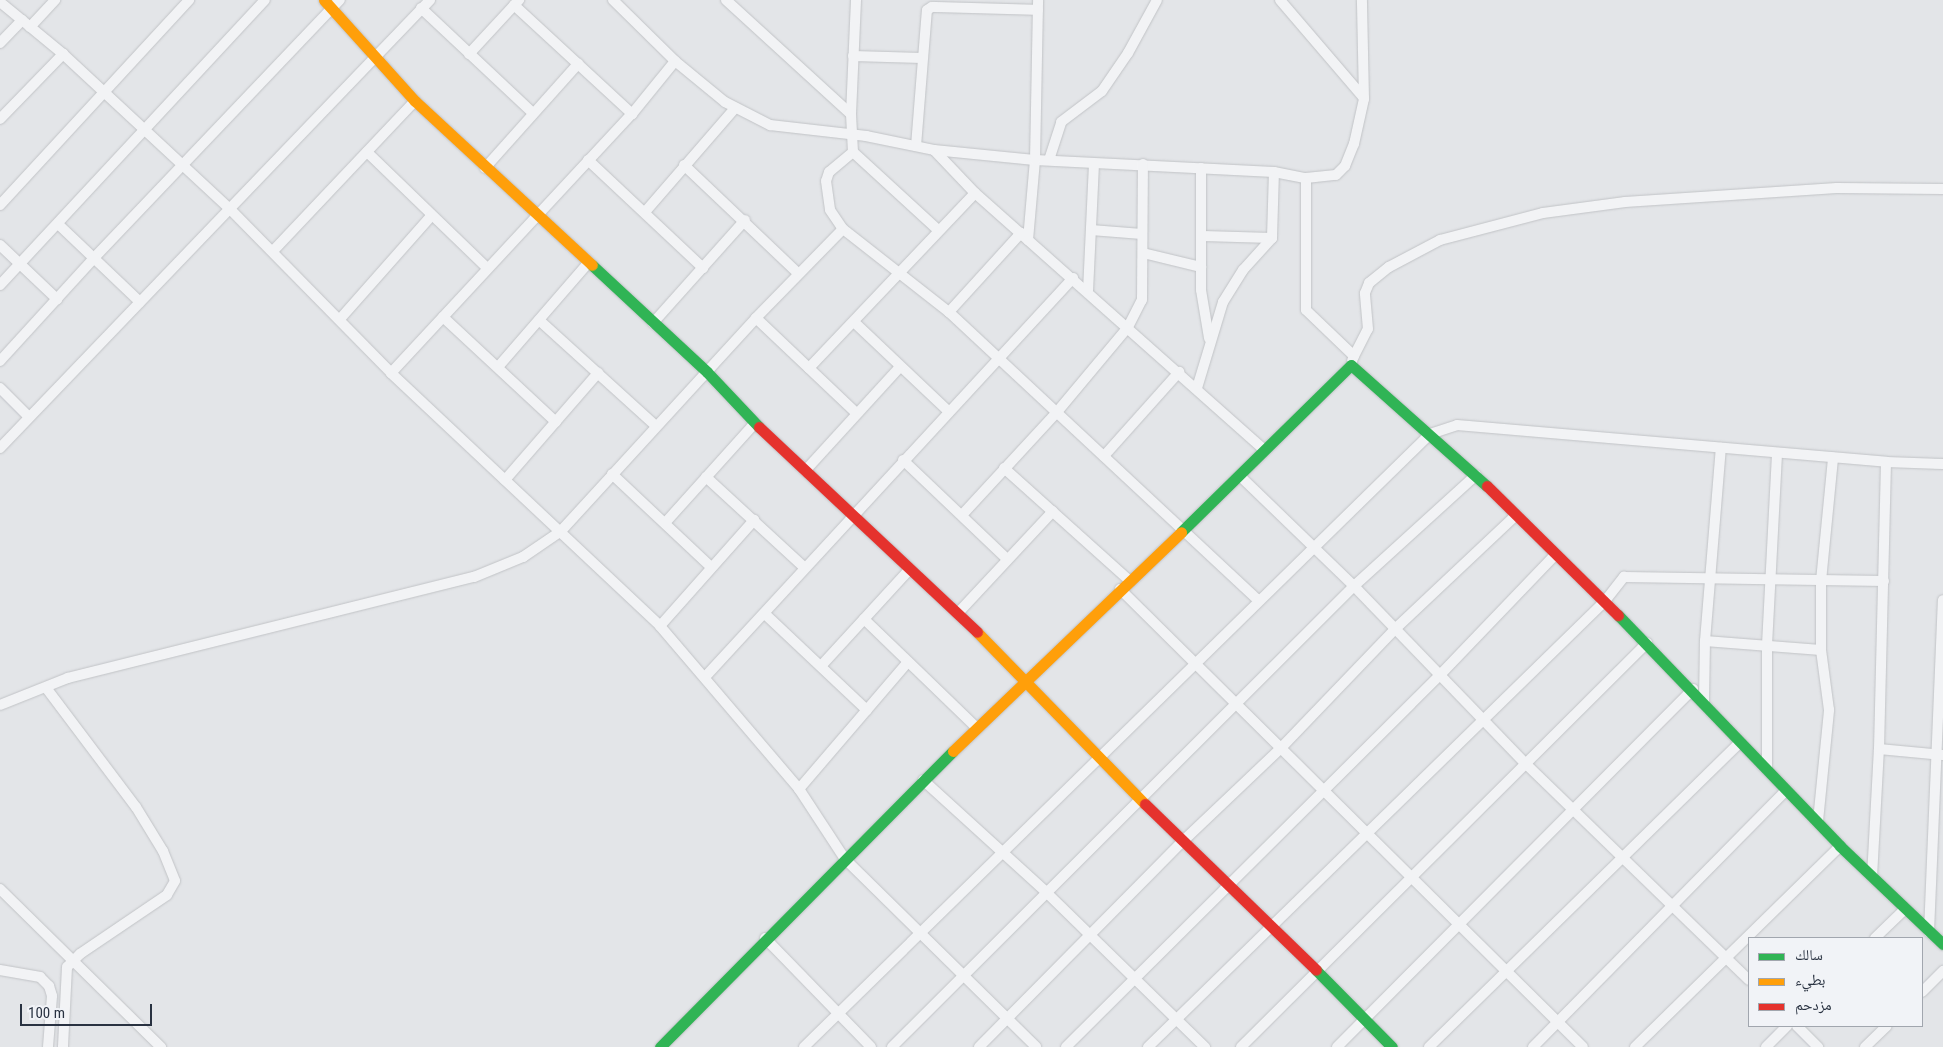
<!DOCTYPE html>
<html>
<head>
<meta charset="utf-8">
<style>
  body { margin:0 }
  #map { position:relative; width:1943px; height:1047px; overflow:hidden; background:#e3e5e8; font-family:"Roboto Condensed","Noto Naskh Arabic",sans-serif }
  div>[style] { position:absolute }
  .roads { filter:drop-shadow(0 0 1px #c1c3c6) drop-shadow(0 0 1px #c1c3c6) }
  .street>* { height:10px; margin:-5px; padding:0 5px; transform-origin:5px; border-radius:5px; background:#f2f3f5 }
  .fast>* { height:11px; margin:-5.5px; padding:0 5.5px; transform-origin:5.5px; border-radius:5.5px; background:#30b455 }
  .slow>* { height:11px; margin:-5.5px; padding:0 5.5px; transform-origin:5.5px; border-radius:5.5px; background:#ff9f0a }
  .jam>* { height:11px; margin:-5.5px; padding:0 5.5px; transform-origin:5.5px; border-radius:5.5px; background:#e5322d }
  span { translate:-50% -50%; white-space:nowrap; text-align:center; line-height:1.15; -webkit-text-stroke:5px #f1f3f7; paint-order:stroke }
  .legend { position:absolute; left:1748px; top:937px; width:175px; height:90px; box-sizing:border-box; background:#f1f3f7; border:1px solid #a1a6ae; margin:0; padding:6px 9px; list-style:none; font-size:15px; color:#293241 }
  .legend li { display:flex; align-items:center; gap:10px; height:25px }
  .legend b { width:25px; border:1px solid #a1a6ae }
  .scale { position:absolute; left:20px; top:1004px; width:132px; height:22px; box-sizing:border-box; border:2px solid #293241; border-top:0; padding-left:6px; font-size:15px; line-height:18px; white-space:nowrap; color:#293241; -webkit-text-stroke:4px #f1f3f7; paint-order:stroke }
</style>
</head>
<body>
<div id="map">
  <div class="roads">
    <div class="street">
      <i style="left:613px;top:0;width:87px;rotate:44.5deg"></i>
      <i style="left:675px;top:61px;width:65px;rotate:39.4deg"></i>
      <i style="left:725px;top:102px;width:51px;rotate:27.1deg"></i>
      <i style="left:770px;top:125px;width:97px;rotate:6.5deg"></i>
      <i style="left:866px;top:136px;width:69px;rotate:11.6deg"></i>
      <i style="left:934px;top:150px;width:101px;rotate:5.7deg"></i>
      <i style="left:1035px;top:160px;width:239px;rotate:2.9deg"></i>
      <i style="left:1274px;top:172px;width:33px;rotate:11deg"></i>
      <i style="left:1306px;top:178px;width:30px;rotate:-6deg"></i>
      <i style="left:1336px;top:175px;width:13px;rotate:-45deg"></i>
      <i style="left:1345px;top:166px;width:24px;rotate:-68deg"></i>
      <i style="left:1354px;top:144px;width:46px;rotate:-77.5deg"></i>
      <i style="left:1364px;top:99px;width:99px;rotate:-91.2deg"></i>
      <i style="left:726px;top:0;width:169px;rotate:42.4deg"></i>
      <i style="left:856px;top:0;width:114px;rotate:92.5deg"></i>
      <i style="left:851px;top:114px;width:38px;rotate:87deg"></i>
      <i style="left:853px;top:152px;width:31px;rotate:140deg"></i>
      <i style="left:829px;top:172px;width:9px;rotate:108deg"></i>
      <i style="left:826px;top:181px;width:29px;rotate:82deg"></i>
      <i style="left:830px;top:210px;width:23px;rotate:56deg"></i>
      <i style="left:843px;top:229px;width:135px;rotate:38.1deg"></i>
      <i style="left:949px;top:312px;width:422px;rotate:43deg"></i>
      <i style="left:1280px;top:0;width:129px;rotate:49.4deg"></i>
      <i style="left:0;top:2px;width:82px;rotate:39.5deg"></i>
      <i style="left:63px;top:54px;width:228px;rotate:42.9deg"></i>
      <i style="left:230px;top:209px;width:230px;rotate:45.5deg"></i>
      <i style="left:391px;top:373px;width:369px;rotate:43.2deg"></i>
      <i style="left:660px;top:626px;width:214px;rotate:49.5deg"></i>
      <i style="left:799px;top:789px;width:84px;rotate:56.7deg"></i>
      <i style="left:845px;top:859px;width:268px;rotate:44.5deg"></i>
      <i style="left:514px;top:5px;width:161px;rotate:42.7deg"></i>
      <i style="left:421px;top:8px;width:154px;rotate:43.2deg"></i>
      <i style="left:30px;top:27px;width:37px;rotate:-47deg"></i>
      <i style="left:0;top:43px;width:32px;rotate:-46deg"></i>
      <i style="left:469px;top:54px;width:74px;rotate:-47.2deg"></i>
      <i style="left:853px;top:56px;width:69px;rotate:1.7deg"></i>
      <i style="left:0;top:119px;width:91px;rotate:-45.9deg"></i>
      <i style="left:916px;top:146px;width:136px;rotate:-85.4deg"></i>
      <i style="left:927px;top:10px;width:6px;rotate:-31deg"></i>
      <i style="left:932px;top:7px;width:106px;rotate:1.6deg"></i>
      <i style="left:934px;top:150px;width:59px;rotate:46.4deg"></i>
      <i style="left:975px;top:193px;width:387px;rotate:41.6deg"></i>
      <i style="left:367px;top:152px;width:167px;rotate:44deg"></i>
      <i style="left:853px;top:152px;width:115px;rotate:42.5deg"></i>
      <i style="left:588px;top:160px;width:158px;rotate:43.2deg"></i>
      <i style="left:1049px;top:160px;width:40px;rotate:-72deg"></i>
      <i style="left:1061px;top:122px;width:51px;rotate:-37.1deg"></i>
      <i style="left:1102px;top:91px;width:46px;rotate:-55.6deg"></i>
      <i style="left:1128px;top:53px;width:60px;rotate:-61.3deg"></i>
      <i style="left:684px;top:165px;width:157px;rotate:43.5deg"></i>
      <i style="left:485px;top:168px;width:140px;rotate:-48.2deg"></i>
      <i style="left:1201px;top:168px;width:122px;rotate:90deg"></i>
      <i style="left:1201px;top:290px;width:49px;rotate:80.5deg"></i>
      <i style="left:1306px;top:178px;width:132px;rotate:90deg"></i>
      <i style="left:1306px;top:310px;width:66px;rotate:43.8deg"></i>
      <i style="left:1354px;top:356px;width:5px;rotate:112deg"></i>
      <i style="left:0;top:205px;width:279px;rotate:-47.3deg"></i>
      <i style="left:645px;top:212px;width:138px;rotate:-49.1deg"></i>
      <i style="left:58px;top:224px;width:113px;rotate:43.6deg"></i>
      <i style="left:1091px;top:230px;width:51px;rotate:4.5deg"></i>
      <i style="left:1203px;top:236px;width:69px;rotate:1.7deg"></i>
      <i style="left:1028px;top:240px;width:80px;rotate:-85deg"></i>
      <i style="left:1035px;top:160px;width:160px;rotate:-88.9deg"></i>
      <i style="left:0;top:245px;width:79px;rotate:43.5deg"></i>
      <i style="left:273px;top:251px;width:207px;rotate:-46.6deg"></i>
      <i style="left:1143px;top:253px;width:60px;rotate:13.6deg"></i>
      <i style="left:0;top:285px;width:389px;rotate:-47.1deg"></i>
      <i style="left:1088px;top:291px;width:127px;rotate:-87.3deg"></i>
      <i style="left:949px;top:312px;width:107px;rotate:-47.7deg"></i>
      <i style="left:443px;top:317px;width:154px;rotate:42.9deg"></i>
      <i style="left:756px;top:318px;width:138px;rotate:43.5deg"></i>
      <i style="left:340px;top:319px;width:137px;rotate:-48.5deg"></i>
      <i style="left:539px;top:320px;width:158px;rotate:42.2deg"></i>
      <i style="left:854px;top:322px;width:129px;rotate:43.4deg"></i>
      <i style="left:653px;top:323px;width:138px;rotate:-48.2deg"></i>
      <i style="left:1354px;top:356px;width:30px;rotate:-63deg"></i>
      <i style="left:1368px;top:329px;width:36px;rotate:-95deg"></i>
      <i style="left:1365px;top:293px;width:11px;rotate:-68deg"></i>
      <i style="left:1369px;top:283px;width:26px;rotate:-39deg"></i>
      <i style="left:1389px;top:267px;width:58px;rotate:-27.9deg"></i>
      <i style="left:1440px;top:240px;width:106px;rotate:-14.7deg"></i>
      <i style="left:1543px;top:213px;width:83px;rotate:-7.6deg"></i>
      <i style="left:1625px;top:202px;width:212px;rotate:-3.8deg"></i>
      <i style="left:1837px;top:188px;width:106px;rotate:0.5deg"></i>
      <i style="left:0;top:361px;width:138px;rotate:-47.6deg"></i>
      <i style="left:93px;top:259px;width:358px;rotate:-46.4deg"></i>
      <i style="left:498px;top:367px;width:138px;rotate:-49.1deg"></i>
      <i style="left:809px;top:368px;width:241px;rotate:-46.5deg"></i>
      <i style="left:391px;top:373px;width:354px;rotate:-47.1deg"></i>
      <i style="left:632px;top:114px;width:68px;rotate:-50.9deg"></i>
      <i style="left:0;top:388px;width:41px;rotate:45deg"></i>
      <i style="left:1197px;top:388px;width:90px;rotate:-73.2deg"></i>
      <i style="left:1223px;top:302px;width:38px;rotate:-58deg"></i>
      <i style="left:1243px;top:270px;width:43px;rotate:-47.8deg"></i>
      <i style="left:1272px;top:238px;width:66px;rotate:-88.3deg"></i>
      <i style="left:0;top:448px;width:621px;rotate:-46.17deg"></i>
      <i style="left:1104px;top:456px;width:113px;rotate:-48.2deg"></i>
      <i style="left:903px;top:460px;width:142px;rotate:43.6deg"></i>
      <i style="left:1004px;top:468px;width:169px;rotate:41.9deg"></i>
      <i style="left:805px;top:471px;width:141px;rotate:-47.6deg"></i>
      <i style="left:612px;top:474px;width:136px;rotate:43.2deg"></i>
      <i style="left:1240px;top:476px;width:158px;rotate:44deg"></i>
      <i style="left:1354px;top:586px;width:249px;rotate:46deg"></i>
      <i style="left:1527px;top:765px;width:309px;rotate:44.1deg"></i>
      <i style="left:706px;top:477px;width:134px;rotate:42.6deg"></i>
      <i style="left:505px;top:480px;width:142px;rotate:-49deg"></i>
      <i style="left:962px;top:515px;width:140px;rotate:-47.3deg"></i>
      <i style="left:1057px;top:412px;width:111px;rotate:-50.1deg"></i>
      <i style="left:1128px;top:327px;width:30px;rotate:-63deg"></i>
      <i style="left:1142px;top:300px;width:136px;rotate:-89.6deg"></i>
      <i style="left:665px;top:523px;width:135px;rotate:-48deg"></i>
      <i style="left:1120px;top:589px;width:651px;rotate:44.69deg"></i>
      <i style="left:958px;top:613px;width:139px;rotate:-47deg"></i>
      <i style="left:765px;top:614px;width:140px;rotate:43.3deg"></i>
      <i style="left:864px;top:619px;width:156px;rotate:44deg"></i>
      <i style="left:660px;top:626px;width:142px;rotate:-48.4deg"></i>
      <i style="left:1705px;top:641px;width:116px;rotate:4.4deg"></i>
      <i style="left:821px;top:666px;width:132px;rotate:-47.5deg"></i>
      <i style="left:705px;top:677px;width:543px;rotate:-47.31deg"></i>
      <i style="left:47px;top:689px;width:148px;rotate:53deg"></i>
      <i style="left:136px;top:807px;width:52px;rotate:58.5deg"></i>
      <i style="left:163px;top:851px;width:32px;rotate:68deg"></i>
      <i style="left:175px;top:881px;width:16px;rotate:120deg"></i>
      <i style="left:167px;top:895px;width:105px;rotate:145.9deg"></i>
      <i style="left:80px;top:954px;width:18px;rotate:135deg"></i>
      <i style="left:67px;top:967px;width:80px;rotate:92.9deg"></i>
      <i style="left:1704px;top:703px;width:62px;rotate:-89.1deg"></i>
      <i style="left:1705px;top:641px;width:194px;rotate:-85.3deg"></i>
      <i style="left:0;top:705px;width:73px;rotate:-21.7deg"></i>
      <i style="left:68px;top:678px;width:418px;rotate:-14deg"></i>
      <i style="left:474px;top:577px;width:53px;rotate:-22.2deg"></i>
      <i style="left:523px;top:557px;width:46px;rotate:-34.4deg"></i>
      <i style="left:561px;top:531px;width:289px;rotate:-47.5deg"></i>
      <i style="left:756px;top:318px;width:124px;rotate:-45.7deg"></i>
      <i style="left:1879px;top:749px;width:64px;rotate:5.4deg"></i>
      <i style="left:1767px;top:770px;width:125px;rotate:-90deg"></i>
      <i style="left:1767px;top:645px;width:192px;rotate:-87deg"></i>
      <i style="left:923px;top:780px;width:168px;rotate:42.3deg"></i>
      <i style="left:1047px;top:893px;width:221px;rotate:44.3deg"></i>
      <i style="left:799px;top:789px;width:167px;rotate:-49.4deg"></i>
      <i style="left:1818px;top:821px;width:112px;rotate:-84.3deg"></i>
      <i style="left:1829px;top:710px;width:61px;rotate:-97.6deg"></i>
      <i style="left:1821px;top:650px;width:69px;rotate:-90deg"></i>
      <i style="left:1821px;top:581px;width:124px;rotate:-84.4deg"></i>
      <i style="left:1872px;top:877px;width:128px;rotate:-86.9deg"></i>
      <i style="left:1879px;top:749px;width:287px;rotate:-88.6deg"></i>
      <i style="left:0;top:889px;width:226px;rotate:44.5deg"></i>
      <i style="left:1929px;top:932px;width:332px;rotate:-87.6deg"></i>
      <i style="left:765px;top:938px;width:152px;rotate:45.8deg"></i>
      <i style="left:1875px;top:938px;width:42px;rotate:-44deg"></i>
      <i style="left:0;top:970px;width:41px;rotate:9.9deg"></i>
      <i style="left:40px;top:977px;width:13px;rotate:45deg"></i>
      <i style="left:49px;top:986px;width:10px;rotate:73deg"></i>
      <i style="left:52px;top:996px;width:51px;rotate:94.5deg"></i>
      <i style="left:1922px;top:992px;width:30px;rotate:-45deg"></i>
      <i style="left:1797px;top:1026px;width:30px;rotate:45deg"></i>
      <i style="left:804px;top:1047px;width:876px;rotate:-44.4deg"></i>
      <i style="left:1430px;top:434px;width:28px;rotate:-18deg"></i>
      <i style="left:1457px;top:425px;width:431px;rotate:4.9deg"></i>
      <i style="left:1886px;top:462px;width:57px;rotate:2deg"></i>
      <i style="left:892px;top:1047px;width:653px;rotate:-44.94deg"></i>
      <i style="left:1354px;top:586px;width:165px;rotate:-42.3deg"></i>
      <i style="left:979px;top:1047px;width:289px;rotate:-45.3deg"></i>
      <i style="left:1182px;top:842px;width:137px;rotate:-43.5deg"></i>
      <i style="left:1281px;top:748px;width:163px;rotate:-46.2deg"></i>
      <i style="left:1394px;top:630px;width:168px;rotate:-43.3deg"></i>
      <i style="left:1066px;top:1047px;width:526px;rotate:-44.85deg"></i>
      <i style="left:1439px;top:676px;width:169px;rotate:-46.2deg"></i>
      <i style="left:1148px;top:1047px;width:639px;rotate:-44.3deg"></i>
      <i style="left:1605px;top:601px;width:31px;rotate:-52deg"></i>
      <i style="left:1624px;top:577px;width:260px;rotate:0.9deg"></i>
      <i style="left:1241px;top:1047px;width:573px;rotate:-44.86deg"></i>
      <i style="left:1337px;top:1047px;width:505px;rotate:-45.16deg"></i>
      <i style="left:1429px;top:1047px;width:436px;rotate:-44.4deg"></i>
      <i style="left:1533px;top:1047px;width:361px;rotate:-45.4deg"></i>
      <i style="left:1635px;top:1047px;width:287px;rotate:-44.4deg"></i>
      <i style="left:1766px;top:1047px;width:30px;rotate:-45deg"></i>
      <i style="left:1865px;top:1047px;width:30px;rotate:-44deg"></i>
    </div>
    <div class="fast">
      <i style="left:592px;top:265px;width:157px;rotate:42.9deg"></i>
      <i style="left:707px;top:372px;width:76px;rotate:46.6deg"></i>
      <i style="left:1181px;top:532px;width:238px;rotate:-44.5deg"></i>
      <i style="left:1351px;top:365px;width:182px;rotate:41.7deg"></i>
      <i style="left:1618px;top:615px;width:320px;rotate:46.1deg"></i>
      <i style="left:1840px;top:846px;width:142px;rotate:43.6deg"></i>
      <i style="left:1316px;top:970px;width:108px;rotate:45.4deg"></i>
      <i style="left:660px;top:1047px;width:416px;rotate:-45.3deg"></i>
    </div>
    <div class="slow">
      <i style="left:324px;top:0;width:136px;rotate:48deg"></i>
      <i style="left:415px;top:101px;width:241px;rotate:42.8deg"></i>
      <i style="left:977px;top:632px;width:240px;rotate:45.7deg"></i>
      <i style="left:953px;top:751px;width:316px;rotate:-43.8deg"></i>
    </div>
    <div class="jam">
      <i style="left:759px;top:427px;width:299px;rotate:43.2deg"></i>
      <i style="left:1487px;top:486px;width:184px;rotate:44.6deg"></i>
      <i style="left:1145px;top:804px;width:238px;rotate:44.1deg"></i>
    </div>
  </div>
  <ul class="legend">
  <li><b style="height:6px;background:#30b455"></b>سالك</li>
  <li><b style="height:6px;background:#ff9f0a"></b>بطيء</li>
  <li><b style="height:6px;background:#e5322d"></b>مزدحم</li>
  </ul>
  <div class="scale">100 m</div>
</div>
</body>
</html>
